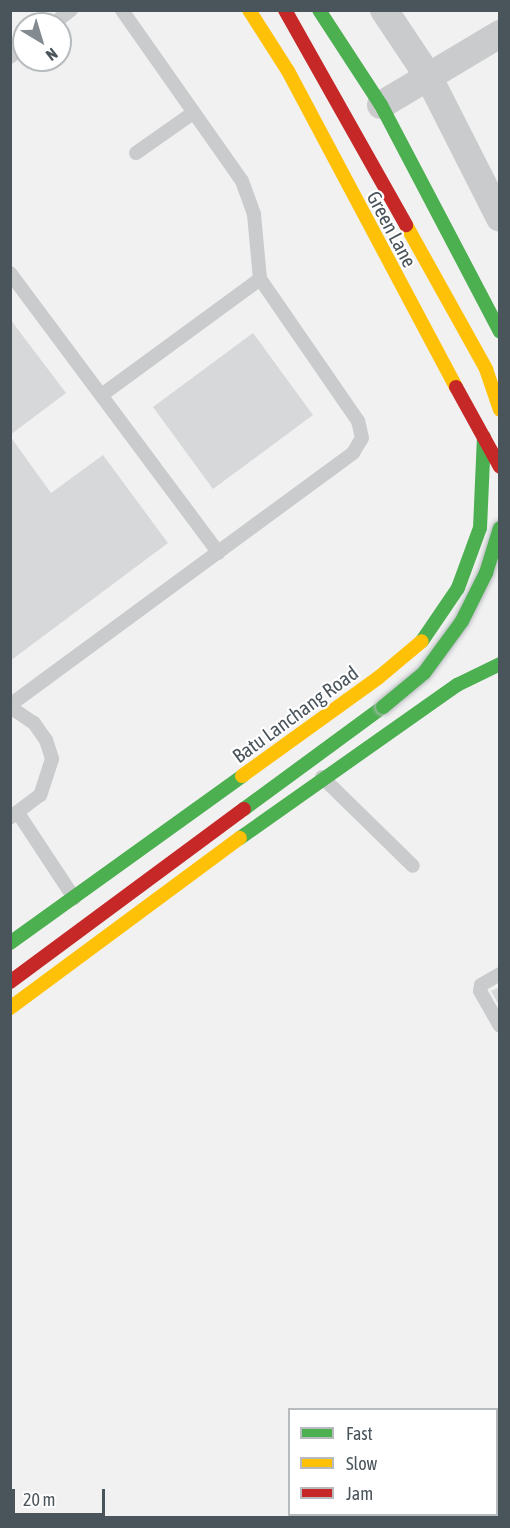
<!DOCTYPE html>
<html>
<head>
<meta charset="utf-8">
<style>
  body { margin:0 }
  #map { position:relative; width:510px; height:1528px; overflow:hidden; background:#f1f1f1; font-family:"Asap Condensed",sans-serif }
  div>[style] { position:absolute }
  .building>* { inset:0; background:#d7d8da }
  .lane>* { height:14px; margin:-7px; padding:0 7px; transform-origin:7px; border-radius:7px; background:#c9cbcc }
  .street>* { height:28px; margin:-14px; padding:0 14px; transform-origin:14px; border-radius:14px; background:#c9cbcc }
  .fast>* { height:14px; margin:-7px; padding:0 7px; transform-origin:7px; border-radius:7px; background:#4caf50 }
  .slow>* { height:14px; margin:-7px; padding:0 7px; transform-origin:7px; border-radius:7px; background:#ffc107 }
  .jam>* { height:14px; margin:-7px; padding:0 7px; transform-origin:7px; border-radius:7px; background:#c62828 }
  .bridges { filter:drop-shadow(0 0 2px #b7bbbf) drop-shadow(0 0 2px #b7bbbf) }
  .fast-bridge>* { height:14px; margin:-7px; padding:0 7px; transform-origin:7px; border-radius:7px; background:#4caf50 }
  span { translate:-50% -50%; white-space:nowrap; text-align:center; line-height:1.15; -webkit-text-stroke:4.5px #fff; paint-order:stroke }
  .street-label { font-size:20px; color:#4a545b }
  .frame { position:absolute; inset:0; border:12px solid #4a545b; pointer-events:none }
  .legend { position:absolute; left:288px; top:1408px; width:210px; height:108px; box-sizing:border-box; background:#fff; border:2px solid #b7bbbd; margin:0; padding:8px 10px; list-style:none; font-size:18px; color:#4a545b }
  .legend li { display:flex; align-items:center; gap:12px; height:30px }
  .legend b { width:30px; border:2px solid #b7bbbd }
  .north { position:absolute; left:12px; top:12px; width:60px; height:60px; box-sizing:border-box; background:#fff; border:2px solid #b7bbbd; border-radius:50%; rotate:142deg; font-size:16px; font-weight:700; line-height:24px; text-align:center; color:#4a545b }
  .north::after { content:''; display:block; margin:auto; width:21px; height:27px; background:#848b90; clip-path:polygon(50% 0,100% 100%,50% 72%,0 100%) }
  .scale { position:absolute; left:12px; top:1489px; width:93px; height:27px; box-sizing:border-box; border:3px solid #4a545b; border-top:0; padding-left:8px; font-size:18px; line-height:21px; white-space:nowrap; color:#4a545b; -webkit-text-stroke:4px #fff; paint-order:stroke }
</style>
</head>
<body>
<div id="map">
  <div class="building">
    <i style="clip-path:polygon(10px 319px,66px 393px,10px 435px)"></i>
    <i style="clip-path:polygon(253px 333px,313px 415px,213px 489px,153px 407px)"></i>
    <i style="clip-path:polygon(10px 436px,51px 493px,103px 455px,168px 543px,10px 661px)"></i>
    <i style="clip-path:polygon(500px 987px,500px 1007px,491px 991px)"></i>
  </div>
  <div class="lane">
    <i style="left:53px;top:24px;width:23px;rotate:-38deg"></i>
    <i style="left:10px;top:57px;width:18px;rotate:-38deg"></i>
    <i style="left:136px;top:153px;width:70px;rotate:-35.1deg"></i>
    <i style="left:10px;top:273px;width:349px;rotate:53.3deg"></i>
    <i style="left:103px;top:394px;width:195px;rotate:-36.2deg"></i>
    <i style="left:10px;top:705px;width:426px;rotate:-36.3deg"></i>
    <i style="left:353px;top:453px;width:17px;rotate:-59deg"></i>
    <i style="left:362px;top:438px;width:17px;rotate:-103deg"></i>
    <i style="left:358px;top:421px;width:173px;rotate:-124.6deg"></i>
    <i style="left:260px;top:279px;width:65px;rotate:-95.3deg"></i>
    <i style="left:254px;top:214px;width:35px;rotate:-110deg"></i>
    <i style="left:242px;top:181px;width:209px;rotate:-125.1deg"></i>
    <i style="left:10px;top:707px;width:29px;rotate:34deg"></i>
    <i style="left:34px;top:723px;width:21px;rotate:55deg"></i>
    <i style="left:46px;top:740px;width:20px;rotate:72deg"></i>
    <i style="left:52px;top:759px;width:38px;rotate:108deg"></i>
    <i style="left:40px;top:795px;width:38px;rotate:143deg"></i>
    <i style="left:322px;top:777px;width:127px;rotate:44.4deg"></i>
    <i style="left:18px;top:813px;width:102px;rotate:56.6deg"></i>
    <i style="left:500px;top:974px;width:22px;rotate:150deg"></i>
    <i style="left:481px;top:985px;width:6px;rotate:99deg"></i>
    <i style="left:480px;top:991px;width:40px;rotate:60.3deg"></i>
  </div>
  <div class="street">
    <i style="left:384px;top:10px;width:79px;rotate:56.3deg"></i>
    <i style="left:428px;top:76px;width:159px;rotate:63.1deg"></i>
    <i style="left:381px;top:105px;width:139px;rotate:-30.8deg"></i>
  </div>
  <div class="fast">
    <i style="left:319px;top:10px;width:113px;rotate:56.9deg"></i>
    <i style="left:381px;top:105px;width:256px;rotate:62.3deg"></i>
    <i style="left:422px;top:641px;width:64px;rotate:-55.8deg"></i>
    <i style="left:458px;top:588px;width:64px;rotate:-69.9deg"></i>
    <i style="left:480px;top:528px;width:91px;rotate:-87.5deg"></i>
    <i style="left:244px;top:809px;width:172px;rotate:-36.3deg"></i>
    <i style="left:240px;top:838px;width:266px;rotate:-35.2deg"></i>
    <i style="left:457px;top:685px;width:48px;rotate:-26deg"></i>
    <i style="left:10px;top:943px;width:286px;rotate:-35.7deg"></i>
  </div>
  <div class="slow">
    <i style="left:249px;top:10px;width:72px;rotate:57.4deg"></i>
    <i style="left:288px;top:71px;width:358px;rotate:62deg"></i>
    <i style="left:406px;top:225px;width:165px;rotate:60.9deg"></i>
    <i style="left:486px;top:369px;width:43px;rotate:71.1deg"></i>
    <i style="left:242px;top:776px;width:168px;rotate:-35.8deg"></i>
    <i style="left:378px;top:678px;width:57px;rotate:-40.1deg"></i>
    <i style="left:10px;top:1008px;width:286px;rotate:-36.5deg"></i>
  </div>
  <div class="jam">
    <i style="left:285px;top:10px;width:247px;rotate:60.6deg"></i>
    <i style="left:456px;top:387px;width:91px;rotate:61.2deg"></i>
    <i style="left:10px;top:982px;width:291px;rotate:-36.5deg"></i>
  </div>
  <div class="bridges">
    <div class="fast-bridge">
      <i style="left:383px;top:707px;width:53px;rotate:-39.7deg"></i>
      <i style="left:424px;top:673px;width:64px;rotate:-53.8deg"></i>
      <i style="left:462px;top:621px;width:54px;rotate:-63.4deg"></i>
      <i style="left:486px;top:573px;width:47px;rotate:-72.7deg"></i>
    </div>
  </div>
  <div class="street-label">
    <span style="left:392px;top:229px;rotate:62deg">Green Lane</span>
    <span style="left:295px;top:714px;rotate:-36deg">Batu Lanchang Road</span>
  </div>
  <div class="frame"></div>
  <ul class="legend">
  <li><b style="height:8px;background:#4caf50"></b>Fast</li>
  <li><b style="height:8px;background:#ffc107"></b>Slow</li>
  <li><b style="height:8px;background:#c62828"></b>Jam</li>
  </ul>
  <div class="north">N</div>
  <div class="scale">20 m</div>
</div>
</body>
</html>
